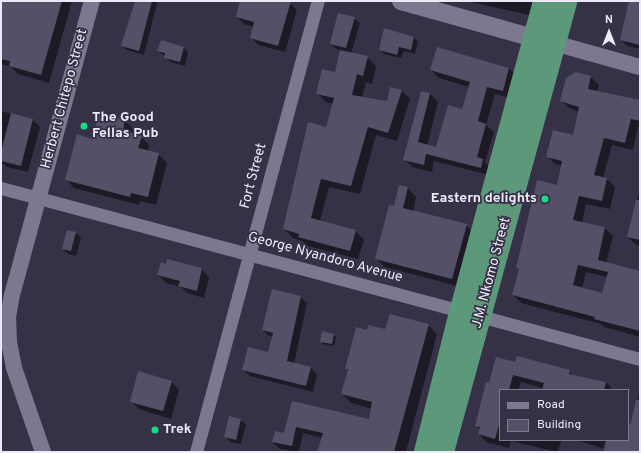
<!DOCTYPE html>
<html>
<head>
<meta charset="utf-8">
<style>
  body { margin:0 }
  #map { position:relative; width:641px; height:453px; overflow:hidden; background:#373148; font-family:Overpass,sans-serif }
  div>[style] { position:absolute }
  .shadow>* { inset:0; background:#0007 }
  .building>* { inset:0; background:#554f67 }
  .minor>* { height:13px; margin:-6.5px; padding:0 6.5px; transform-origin:6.5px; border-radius:6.5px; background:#7d7790 }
  .tertiary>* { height:16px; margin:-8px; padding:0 8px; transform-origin:8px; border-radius:8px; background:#7d7790 }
  .secondary>* { height:18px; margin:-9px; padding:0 9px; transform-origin:9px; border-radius:9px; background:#7d7790 }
  .trunk>* { height:22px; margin:-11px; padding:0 11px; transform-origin:11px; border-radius:11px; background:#5c987a }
  .dots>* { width:11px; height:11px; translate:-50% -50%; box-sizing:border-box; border:2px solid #373148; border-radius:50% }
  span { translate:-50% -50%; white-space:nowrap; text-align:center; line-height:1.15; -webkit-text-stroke:3.5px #373148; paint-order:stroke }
  .street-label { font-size:14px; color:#ece9f8 }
  .poi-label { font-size:14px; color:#ece9f8; font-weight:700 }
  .left { translate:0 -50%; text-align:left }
  .right { translate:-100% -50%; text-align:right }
  .frame { position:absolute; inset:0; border:2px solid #ece9f8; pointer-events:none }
  .legend { position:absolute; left:499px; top:389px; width:130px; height:52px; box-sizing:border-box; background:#373148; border:1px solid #7f7b8e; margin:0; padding:5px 7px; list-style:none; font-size:12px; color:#ece9f8 }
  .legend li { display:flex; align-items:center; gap:8px; height:20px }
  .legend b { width:20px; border:1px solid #7f7b8e }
  .north { position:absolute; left:589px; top:12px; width:40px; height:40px; -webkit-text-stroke:3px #373148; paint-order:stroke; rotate:0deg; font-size:11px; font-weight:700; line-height:16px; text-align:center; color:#ece9f8 }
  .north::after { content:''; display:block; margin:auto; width:14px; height:18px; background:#ece9f8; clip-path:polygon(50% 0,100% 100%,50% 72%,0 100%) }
</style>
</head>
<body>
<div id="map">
  <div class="shadow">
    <i style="clip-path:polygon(1px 1px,72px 1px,49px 83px,18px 74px,11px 67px,1px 64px)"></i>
    <i style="clip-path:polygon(136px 1px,155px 1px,157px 3px,144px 55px,127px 50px,122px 46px)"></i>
    <i style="clip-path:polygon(241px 1px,282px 1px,290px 3px,297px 10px,285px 52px,258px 45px,251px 37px,254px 27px,244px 24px,237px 17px)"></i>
    <i style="clip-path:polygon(466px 1px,538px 1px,534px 16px)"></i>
    <i style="clip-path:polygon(630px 1px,640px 1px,640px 49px,627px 46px,621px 40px)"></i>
    <i style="clip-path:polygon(354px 18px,360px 23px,351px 54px,367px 57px,376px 66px,372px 84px,366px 82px,362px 98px,387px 103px,401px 90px,410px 99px,397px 141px,376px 135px,360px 194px,329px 187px,320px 221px,355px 231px,364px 239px,358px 259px,308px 246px,302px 241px,293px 238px,284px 229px,326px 128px,333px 104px,326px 102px,317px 93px,336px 74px,341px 50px,336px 49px,331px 44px)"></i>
    <i style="clip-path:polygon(414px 37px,418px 42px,415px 54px,404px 51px,401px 58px,384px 54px,380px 49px)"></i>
    <i style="clip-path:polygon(161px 41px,184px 48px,188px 52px,185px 66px,170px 62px,165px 56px,158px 51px)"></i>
    <i style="clip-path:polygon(437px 48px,509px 68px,517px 76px,511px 98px,495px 94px,486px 125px,494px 132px,485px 162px,491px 168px,489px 175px,434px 161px,432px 172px,412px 167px,404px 159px,421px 92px,430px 94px,438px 102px,427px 146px,437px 148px,463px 110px,469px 87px,439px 78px,431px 70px)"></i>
    <i style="clip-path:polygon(evenodd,576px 73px,591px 77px,599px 85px,597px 92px,640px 101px,640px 127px,638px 126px,633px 150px,612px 145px,603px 178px,607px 179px,615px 187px,610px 209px,586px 204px,582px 223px,605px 228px,613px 236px,606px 263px,638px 272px,640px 265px,640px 337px,604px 327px,601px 324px,521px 303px,513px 295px,520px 271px,517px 268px,558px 186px,562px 166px,555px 164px,547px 156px,573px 136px,579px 112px,569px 108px,561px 100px,576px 73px,586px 272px,607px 277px,602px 294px,582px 289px,586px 272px)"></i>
    <i style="clip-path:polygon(1px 111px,33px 120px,40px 127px,28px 172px,7px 167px,1px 162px)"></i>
    <i style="clip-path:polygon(125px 121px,133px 129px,132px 134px,141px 137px,149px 145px,148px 151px,158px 154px,167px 163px,156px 205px,140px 201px,139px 205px,74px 188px,66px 179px,93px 140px)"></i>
    <i style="clip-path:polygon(400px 186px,408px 188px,416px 197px,413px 212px,466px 225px,475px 234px,461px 287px,385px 267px,376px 259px,395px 207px)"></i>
    <i style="clip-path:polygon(640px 188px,640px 245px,636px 245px,628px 237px)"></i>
    <i style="clip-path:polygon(76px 233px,81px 238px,76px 256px,68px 254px,63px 249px)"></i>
    <i style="clip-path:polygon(201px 269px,209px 277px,204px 298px,187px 293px,181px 287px,166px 283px,158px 275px)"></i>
    <i style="clip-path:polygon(300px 297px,307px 303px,294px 364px,311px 368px,317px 374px,313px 392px,250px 376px,243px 370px,269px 353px,273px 337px,269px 336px,263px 330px)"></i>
    <i style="clip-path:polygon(428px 325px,437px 334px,406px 452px,348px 452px,369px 420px,372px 409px,351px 403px,342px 394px,357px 328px,367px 331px)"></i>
    <i style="clip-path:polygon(334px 335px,336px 337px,334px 346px,323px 344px,321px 341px)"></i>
    <i style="clip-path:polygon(516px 363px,569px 371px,574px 376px,606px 382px,613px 390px,543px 390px,543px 388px,521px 382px,518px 390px,500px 390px,500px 440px,562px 440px,557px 452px,511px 441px,509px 448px,486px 442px,479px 434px,480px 430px,476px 425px,490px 384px)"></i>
    <i style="clip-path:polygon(172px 382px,179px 390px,171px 419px,139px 409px,131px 401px)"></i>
    <i style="clip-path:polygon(640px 388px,640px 452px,604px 452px,605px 449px,576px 440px,628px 440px,628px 429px,632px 423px)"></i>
    <i style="clip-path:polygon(293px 403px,339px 413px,337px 452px,318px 452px,322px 438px,303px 433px,299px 452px,280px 449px,273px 442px,285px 435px)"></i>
    <i style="clip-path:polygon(230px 417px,241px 420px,246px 425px,241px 444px,230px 442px,225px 436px)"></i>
  </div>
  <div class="building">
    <i style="clip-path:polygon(1px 1px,62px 1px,41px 75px,9px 66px,10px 61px,1px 59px)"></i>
    <i style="clip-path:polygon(135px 1px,152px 1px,139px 51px,121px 46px)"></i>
    <i style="clip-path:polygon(240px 1px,291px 1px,278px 46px,250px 38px,254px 22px,236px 17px)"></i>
    <i style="clip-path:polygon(629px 1px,640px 1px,640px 45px,620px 40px)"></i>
    <i style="clip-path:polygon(338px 13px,355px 17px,346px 48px,330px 44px)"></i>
    <i style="clip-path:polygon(384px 28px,414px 37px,411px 50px,399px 47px,397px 55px,379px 50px)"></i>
    <i style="clip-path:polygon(161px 40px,184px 47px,180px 62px,164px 58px,165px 53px,157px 51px)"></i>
    <i style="clip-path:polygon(437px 47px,509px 68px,503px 91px,487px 87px,478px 121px,486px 124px,477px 157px,483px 159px,481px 168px,426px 154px,424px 165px,403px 160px,421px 91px,430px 93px,418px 142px,436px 147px,448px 105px,462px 109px,470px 82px,430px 70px)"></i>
    <i style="clip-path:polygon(340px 50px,368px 56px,363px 76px,357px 74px,352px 95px,387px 101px,390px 87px,402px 90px,388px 133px,368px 127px,351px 186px,321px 179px,311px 218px,356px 230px,350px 251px,298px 237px,299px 234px,283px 229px,308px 122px,326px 127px,334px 98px,316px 94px,322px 69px,335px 72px)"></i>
    <i style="clip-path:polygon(evenodd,576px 72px,591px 76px,588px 89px,640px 100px,640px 121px,631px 119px,625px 143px,604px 138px,594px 175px,607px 178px,602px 201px,579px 196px,573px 220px,605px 227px,598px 260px,640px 271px,640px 331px,594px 319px,595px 317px,512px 295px,519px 269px,516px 268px,537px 180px,557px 185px,562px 161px,546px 157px,553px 130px,573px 135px,579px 107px,560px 101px,566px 78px,576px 72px,578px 265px,608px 272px,602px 293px,573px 285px,578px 265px)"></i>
    <i style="clip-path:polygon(11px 113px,33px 119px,21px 166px,1px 161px,1px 152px)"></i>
    <i style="clip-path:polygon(99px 113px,125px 120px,123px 130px,142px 136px,138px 148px,159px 153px,148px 197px,131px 193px,130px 197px,65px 180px,77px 134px,92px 139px)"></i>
    <i style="clip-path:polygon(399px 185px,408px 187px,403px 208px,467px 224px,452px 279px,375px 259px,389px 205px,394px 206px)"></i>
    <i style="clip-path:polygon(636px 200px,640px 200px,640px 240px,627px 237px)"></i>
    <i style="clip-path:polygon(67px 230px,76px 232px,71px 251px,62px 249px)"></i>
    <i style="clip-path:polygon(167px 259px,202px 268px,197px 291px,178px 286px,180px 281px,157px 275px,161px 262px,166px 264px)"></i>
    <i style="clip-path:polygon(272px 289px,301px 296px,287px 361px,311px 367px,306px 386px,242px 370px,248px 347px,268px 352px,273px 333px,262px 330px)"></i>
    <i style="clip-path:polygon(390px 314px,429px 324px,394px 452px,317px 452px,323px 433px,296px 427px,292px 446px,272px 442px,275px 431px,284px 433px,292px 401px,369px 419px,372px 402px,341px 394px,348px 369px,345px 369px,356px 327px,367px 330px,368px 325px,385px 329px)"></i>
    <i style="clip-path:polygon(322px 331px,334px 334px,332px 344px,320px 342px)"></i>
    <i style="clip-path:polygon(517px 356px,570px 370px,569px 374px,606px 382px,604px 390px,542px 390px,544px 383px,513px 375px,509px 390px,500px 390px,500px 421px,495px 439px,478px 434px,480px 427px,475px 426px,486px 382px,489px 383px,496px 357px,515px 362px)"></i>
    <i style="clip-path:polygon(138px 371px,172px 381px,163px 411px,130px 402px)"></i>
    <i style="clip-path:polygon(636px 400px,640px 400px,640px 452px,603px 452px,606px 440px,628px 440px,628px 427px,631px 423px)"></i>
    <i style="clip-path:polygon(229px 416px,241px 419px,236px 440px,224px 437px)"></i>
  </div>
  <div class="minor">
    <i style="left:1px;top:188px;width:661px;rotate:14.98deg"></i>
    <i style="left:196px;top:452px;width:467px;rotate:-74.9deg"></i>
  </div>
  <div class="tertiary">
    <i style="left:554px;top:43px;width:89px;rotate:15.6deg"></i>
    <i style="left:43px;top:452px;width:89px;rotate:-109deg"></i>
    <i style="left:14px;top:368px;width:25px;rotate:-101deg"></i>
    <i style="left:9px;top:343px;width:26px;rotate:-92deg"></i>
    <i style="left:8px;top:317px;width:22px;rotate:-80deg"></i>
    <i style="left:12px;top:295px;width:305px;rotate:-74.8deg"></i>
  </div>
  <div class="secondary">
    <i style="left:401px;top:1px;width:153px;rotate:15.6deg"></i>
  </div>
  <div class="trunk">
    <i style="left:425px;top:452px;width:147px;rotate:-75.9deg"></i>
    <i style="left:461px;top:309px;width:319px;rotate:-74.9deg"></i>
    <i style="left:443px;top:452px;width:467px;rotate:-74.7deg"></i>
  </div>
  <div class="dots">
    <i style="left:84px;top:126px;background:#1ad988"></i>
    <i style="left:545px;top:199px;background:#1ad988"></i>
    <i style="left:155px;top:430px;background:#1ad988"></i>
  </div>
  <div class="street-label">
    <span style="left:65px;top:99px;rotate:-75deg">Herbert Chitepo Street</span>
    <span style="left:254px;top:176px;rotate:-75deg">Fort Street</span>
    <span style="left:325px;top:258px;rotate:15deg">George Nyandoro Avenue</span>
    <span style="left:492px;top:273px;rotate:-75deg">J.M. Nkomo Street</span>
  </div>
  <div class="poi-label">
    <span class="left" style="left:92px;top:126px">The Good<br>Fellas Pub</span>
    <span class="right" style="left:537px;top:199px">Eastern delights</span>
    <span class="left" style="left:163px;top:430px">Trek</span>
  </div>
  <div class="frame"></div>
  <ul class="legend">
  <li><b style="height:5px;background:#7d7790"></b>Road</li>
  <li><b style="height:11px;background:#554f67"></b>Building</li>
  </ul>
  <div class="north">N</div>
</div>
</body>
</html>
